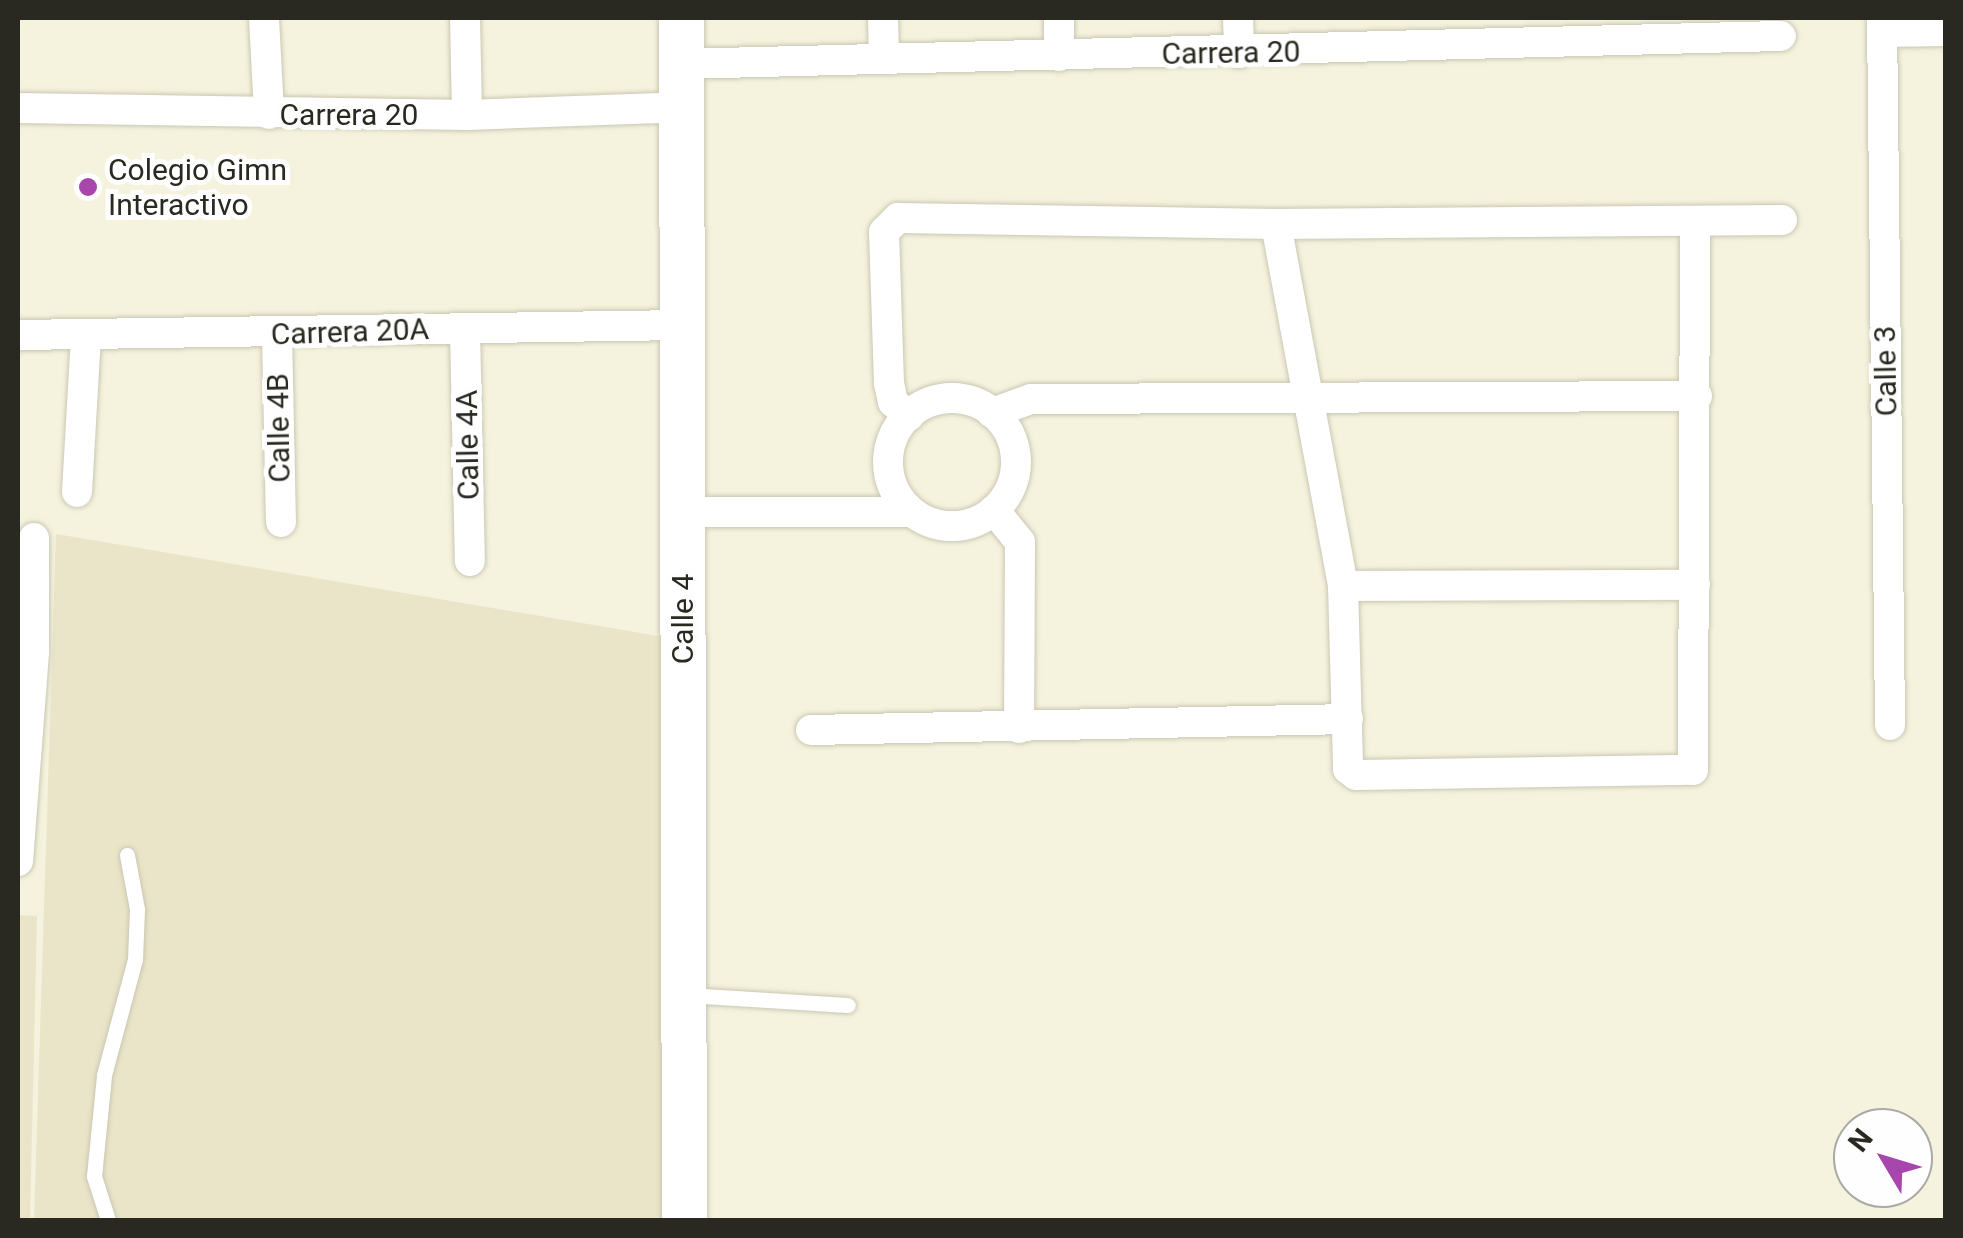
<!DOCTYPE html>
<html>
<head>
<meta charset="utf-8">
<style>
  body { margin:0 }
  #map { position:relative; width:1963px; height:1238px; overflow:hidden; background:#f5f2dd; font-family:Roboto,sans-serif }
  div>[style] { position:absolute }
  .built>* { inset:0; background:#eae5c8 }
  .roads { filter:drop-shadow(0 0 2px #cac7b3) drop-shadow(0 0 2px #cac7b3) }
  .lane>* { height:15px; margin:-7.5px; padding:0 7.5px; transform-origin:7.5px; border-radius:7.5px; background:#fff }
  .street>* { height:30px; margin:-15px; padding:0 15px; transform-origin:15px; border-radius:15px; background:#fff }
  .street>.ring { margin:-15px; padding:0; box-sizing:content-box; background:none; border:30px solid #fff; border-radius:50% }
  .secondary>* { height:45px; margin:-22.5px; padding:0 22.5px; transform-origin:22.5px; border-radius:22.5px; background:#fff }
  .dots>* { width:28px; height:28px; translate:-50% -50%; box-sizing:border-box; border:5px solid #fefefe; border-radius:50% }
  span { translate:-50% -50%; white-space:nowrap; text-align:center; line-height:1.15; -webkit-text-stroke:10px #fefefe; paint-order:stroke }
  .street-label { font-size:30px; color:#2a2921 }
  .poi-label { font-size:30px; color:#2a2921 }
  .left { translate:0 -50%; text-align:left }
  .frame { position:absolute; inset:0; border:20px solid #2a2921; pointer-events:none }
  .north { position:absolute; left:1833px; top:1108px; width:100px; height:100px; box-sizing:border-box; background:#fefefe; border:2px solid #a9a9a6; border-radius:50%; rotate:308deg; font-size:28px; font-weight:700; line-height:40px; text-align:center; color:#2a2921 }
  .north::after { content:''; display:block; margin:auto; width:35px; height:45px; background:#a746ac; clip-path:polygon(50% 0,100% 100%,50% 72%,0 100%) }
</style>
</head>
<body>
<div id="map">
  <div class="built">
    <i style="clip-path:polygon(56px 534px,676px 639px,675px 1220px,34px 1220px)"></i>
    <i style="clip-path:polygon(18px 915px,37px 916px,30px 1220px,18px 1220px)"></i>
  </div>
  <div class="roads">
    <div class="lane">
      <i style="left:687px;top:995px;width:161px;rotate:3.6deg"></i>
      <i style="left:108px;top:1220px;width:46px;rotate:-107.7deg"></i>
      <i style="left:94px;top:1176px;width:101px;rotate:-84.3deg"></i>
      <i style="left:104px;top:1075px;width:120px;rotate:-75deg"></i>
      <i style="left:135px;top:959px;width:50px;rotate:-87.7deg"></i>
      <i style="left:137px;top:909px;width:55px;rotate:-100.5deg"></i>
    </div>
    <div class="street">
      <i style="left:264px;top:18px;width:96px;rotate:87deg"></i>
      <i style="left:465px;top:18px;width:97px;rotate:88.8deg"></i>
      <i style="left:883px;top:18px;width:41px;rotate:88.6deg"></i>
      <i style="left:1238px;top:18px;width:35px;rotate:88deg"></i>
      <i style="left:1882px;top:18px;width:707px;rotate:89.35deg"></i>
      <i style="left:1882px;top:32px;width:64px;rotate:-0.9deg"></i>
      <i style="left:1059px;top:56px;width:38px;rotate:-90deg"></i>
      <i style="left:681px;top:64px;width:1100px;rotate:-1.46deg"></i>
      <i style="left:18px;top:108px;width:449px;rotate:0.9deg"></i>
      <i style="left:467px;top:115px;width:214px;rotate:-2.1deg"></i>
      <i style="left:1276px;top:224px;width:368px;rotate:79.5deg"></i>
      <i style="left:1343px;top:586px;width:183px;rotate:88.4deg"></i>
      <i style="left:1348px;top:769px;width:10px;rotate:37deg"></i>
      <i style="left:1356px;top:775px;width:337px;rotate:-0.9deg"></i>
      <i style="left:1693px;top:770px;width:549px;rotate:-89.79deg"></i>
      <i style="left:465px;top:329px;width:232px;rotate:88.8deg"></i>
      <i style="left:277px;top:334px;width:188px;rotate:88.8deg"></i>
      <i style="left:18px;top:335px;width:664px;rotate:-0.86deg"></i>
      <i class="ring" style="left:888px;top:398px;width:98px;height:98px"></i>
      <i style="left:992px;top:413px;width:41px;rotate:-19.7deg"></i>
      <i style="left:1031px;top:399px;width:666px;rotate:-0.26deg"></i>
      <i style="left:909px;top:416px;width:21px;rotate:-139deg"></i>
      <i style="left:893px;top:402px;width:19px;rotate:-102deg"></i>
      <i style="left:889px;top:383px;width:151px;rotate:-91.9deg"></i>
      <i style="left:884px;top:232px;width:20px;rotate:-45deg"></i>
      <i style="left:898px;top:218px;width:378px;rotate:0.9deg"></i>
      <i style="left:1276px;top:224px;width:506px;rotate:-0.45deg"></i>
      <i style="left:77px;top:492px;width:156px;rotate:-86.7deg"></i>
      <i style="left:994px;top:510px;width:41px;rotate:50.9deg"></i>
      <i style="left:1020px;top:542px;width:186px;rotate:90.3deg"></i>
      <i style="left:682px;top:512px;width:229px"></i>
      <i style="left:1343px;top:586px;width:352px;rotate:-0.2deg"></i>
      <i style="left:811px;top:730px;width:537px;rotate:-1.17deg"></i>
      <i style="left:18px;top:861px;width:211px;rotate:-85.6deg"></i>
      <i style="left:34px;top:651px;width:113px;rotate:-90deg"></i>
    </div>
    <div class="secondary">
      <i style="left:681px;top:18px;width:1202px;rotate:89.86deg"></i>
    </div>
  </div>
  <div class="dots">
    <i style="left:88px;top:187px;background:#a746ac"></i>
  </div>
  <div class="street-label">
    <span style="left:1231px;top:53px;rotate:-1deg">Carrera 20</span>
    <span style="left:349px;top:115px">Carrera 20</span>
    <span style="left:350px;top:332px;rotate:-2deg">Carrera 20A</span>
    <span style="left:1886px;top:371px;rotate:-91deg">Calle 3</span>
    <span style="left:279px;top:428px;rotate:-91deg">Calle 4B</span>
    <span style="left:468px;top:445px;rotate:-91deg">Calle 4A</span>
    <span style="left:683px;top:619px;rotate:-90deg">Calle 4</span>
  </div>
  <div class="poi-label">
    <span class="left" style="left:108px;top:187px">Colegio Gimn<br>Interactivo</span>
  </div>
  <div class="frame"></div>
  <div class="north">N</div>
</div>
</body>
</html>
